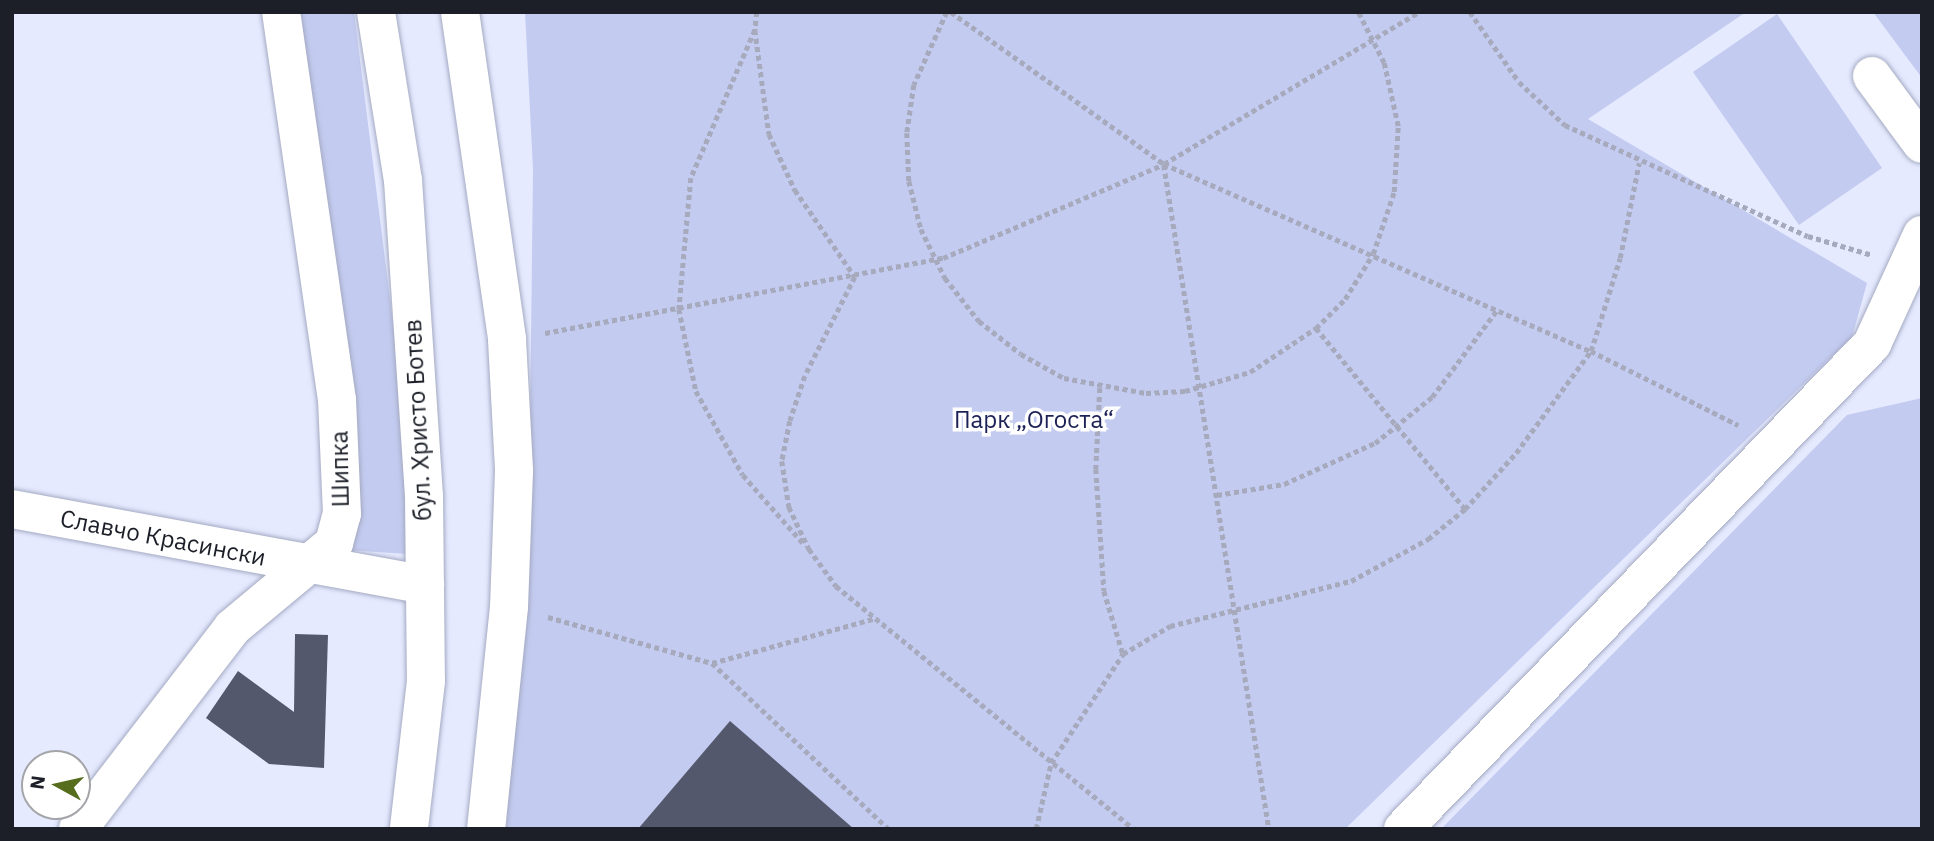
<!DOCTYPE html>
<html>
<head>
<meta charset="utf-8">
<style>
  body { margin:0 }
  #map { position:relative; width:1934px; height:841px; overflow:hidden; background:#e5eaff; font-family:"IBM Plex Sans",sans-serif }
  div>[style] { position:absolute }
  .green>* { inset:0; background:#c3cbf0 }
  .building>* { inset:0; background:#53586d }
  .path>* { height:4.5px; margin-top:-2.25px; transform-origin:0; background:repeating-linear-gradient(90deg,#a6aabc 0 5px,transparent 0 8.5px) }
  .roads { filter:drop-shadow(0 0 2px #a4aac2) drop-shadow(0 0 2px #a4aac2) }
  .minor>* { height:38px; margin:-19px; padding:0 19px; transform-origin:19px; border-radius:19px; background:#fff }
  span { translate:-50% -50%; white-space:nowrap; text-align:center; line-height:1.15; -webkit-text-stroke:7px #fff; paint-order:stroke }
  .street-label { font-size:24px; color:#1c1f28 }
  .park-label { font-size:24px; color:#1d2256 }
  .frame { position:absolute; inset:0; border:14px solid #1c1f28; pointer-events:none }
  .north { position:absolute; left:21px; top:750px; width:70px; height:70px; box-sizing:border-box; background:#fff; border:2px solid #a4a5a9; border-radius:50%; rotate:278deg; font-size:19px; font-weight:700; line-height:28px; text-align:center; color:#1c1f28 }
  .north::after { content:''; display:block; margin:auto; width:24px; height:32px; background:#566d1e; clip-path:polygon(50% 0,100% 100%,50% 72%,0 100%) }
</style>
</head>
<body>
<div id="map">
  <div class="green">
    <i style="clip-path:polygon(301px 12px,354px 12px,408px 443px,408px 554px,346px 550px)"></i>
    <i style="clip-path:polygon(525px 12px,1746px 12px,1588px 119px,1867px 283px,1852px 337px,1345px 829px,506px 829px,529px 515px,533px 169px)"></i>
    <i style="clip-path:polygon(1873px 12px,1922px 12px,1922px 78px)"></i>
    <i style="clip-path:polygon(1777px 14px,1882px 168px,1799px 225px,1693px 72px)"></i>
    <i style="clip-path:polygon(1922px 398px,1922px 829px,1441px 829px,1847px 415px)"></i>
  </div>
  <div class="building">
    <i style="clip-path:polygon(295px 634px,328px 635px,324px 768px,269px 764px,206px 718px,238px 671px,294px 712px)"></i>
    <i style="clip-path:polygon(730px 721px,854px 829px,638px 829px)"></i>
  </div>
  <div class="path">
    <i style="left:757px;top:12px;width:18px;rotate:96deg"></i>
    <i style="left:755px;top:30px;width:161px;rotate:113.4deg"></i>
    <i style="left:691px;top:178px;width:132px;rotate:95.2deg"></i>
    <i style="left:679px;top:309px;width:84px;rotate:78.3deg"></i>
    <i style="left:696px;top:391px;width:96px;rotate:60.8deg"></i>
    <i style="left:743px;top:475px;width:91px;rotate:48.6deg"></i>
    <i style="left:947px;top:12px;width:80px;rotate:114.3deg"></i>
    <i style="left:914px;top:85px;width:49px;rotate:98.3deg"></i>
    <i style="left:907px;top:133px;width:48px;rotate:87.6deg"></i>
    <i style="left:909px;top:181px;width:49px;rotate:76deg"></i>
    <i style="left:921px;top:229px;width:55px;rotate:63.9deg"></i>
    <i style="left:945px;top:278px;width:55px;rotate:51.7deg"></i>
    <i style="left:979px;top:321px;width:53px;rotate:38.2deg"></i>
    <i style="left:1021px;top:354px;width:49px;rotate:29.2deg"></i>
    <i style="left:1064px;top:378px;width:83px;rotate:10.4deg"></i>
    <i style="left:1146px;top:393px;width:39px;rotate:-3deg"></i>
    <i style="left:1185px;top:391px;width:68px;rotate:-16.3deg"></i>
    <i style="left:1250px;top:372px;width:79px;rotate:-33.7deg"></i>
    <i style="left:1316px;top:328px;width:41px;rotate:-45deg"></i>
    <i style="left:1345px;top:299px;width:53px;rotate:-58.1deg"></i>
    <i style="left:1373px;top:254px;width:65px;rotate:-71.3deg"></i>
    <i style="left:1394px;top:192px;width:66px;rotate:-86.5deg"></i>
    <i style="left:1398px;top:126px;width:65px;rotate:-102.5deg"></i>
    <i style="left:1384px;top:63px;width:57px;rotate:-117deg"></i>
    <i style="left:951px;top:12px;width:262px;rotate:35.5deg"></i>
    <i style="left:1164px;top:164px;width:297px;rotate:-30.8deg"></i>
    <i style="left:1470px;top:12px;width:85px;rotate:55deg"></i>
    <i style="left:1519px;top:82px;width:63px;rotate:43.1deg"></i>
    <i style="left:1565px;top:125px;width:267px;rotate:24.6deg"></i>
    <i style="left:1808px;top:236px;width:67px;rotate:16.5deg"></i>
    <i style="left:755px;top:30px;width:105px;rotate:82.3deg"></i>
    <i style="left:769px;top:134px;width:62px;rotate:65.1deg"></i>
    <i style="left:795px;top:190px;width:106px;rotate:55.4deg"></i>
    <i style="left:855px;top:277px;width:111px;rotate:116.8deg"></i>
    <i style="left:805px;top:376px;width:47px;rotate:108.4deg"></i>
    <i style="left:790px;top:421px;width:41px;rotate:101.3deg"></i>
    <i style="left:782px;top:461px;width:47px;rotate:81.3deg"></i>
    <i style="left:789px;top:507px;width:47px;rotate:64.5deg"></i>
    <i style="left:809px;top:549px;width:46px;rotate:53.9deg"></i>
    <i style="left:836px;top:586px;width:385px;rotate:39.2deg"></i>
    <i style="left:1164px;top:165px;width:672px;rotate:81.01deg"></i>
    <i style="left:1316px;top:328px;width:234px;rotate:50.5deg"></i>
    <i style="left:545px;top:333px;width:405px;rotate:-10.7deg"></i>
    <i style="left:943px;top:258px;width:240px;rotate:-23deg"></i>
    <i style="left:1164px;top:164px;width:466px;rotate:23.7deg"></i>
    <i style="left:1591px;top:351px;width:165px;rotate:26.7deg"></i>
    <i style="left:1100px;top:388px;width:81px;rotate:92.8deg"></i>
    <i style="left:1096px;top:469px;width:122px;rotate:86.2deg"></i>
    <i style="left:1104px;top:591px;width:66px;rotate:73.2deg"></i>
    <i style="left:1217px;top:495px;width:68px;rotate:-9.3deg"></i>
    <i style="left:1284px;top:484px;width:100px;rotate:-24.3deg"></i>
    <i style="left:1375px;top:443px;width:73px;rotate:-38.9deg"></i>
    <i style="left:1432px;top:397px;width:109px;rotate:-53.2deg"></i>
    <i style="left:548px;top:617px;width:170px;rotate:15.7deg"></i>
    <i style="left:712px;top:663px;width:167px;rotate:-15.3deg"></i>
    <i style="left:712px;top:663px;width:243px;rotate:43.2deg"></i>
    <i style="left:1036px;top:829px;width:68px;rotate:-77.2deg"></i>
    <i style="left:1051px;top:763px;width:131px;rotate:-56.6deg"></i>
    <i style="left:1123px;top:654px;width:55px;rotate:-30.8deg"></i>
    <i style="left:1170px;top:626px;width:187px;rotate:-14deg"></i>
    <i style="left:1351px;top:581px;width:88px;rotate:-28.6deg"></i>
    <i style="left:1428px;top:539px;width:48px;rotate:-39deg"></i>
    <i style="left:1465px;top:509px;width:76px;rotate:-47.7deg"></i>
    <i style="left:1516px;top:453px;width:127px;rotate:-53.7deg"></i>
    <i style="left:1591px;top:351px;width:97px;rotate:-72.7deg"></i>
    <i style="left:1620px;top:258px;width:97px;rotate:-78.7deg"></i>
  </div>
  <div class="roads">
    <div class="minor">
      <i style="left:376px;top:12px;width:170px;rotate:80.9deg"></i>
      <i style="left:403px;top:180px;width:317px;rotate:86.2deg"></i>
      <i style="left:424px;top:496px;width:185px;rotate:89.4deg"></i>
      <i style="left:426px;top:681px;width:149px;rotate:96.6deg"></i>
      <i style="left:460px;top:12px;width:331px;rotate:81.8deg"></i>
      <i style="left:507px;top:340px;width:131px;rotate:86.9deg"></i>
      <i style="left:514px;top:471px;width:136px;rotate:92.1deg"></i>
      <i style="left:509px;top:607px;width:223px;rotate:95.9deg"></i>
      <i style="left:1872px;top:76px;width:84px;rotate:53.7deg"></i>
      <i style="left:12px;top:509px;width:420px;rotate:10.4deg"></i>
      <i style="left:78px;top:829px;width:253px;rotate:-52.5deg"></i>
      <i style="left:232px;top:628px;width:133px;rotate:-39.8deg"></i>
      <i style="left:334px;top:543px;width:30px;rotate:-75deg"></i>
      <i style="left:342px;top:514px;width:114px;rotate:-92.5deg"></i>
      <i style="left:337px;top:400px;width:392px;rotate:-98.2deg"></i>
      <i style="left:1403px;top:829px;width:675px;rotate:-45.96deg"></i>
      <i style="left:1872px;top:344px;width:120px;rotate:-65.4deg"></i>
    </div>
  </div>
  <div class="street-label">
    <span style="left:418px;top:420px;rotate:-93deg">бул. Христо Ботев</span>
    <span style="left:340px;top:469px;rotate:-91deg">Шипка</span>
    <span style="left:163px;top:538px;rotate:11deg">Славчо Красински</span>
  </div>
  <div class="park-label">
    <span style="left:1034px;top:420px">Парк „Огоста“</span>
  </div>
  <div class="frame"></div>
  <div class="north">N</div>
</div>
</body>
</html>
